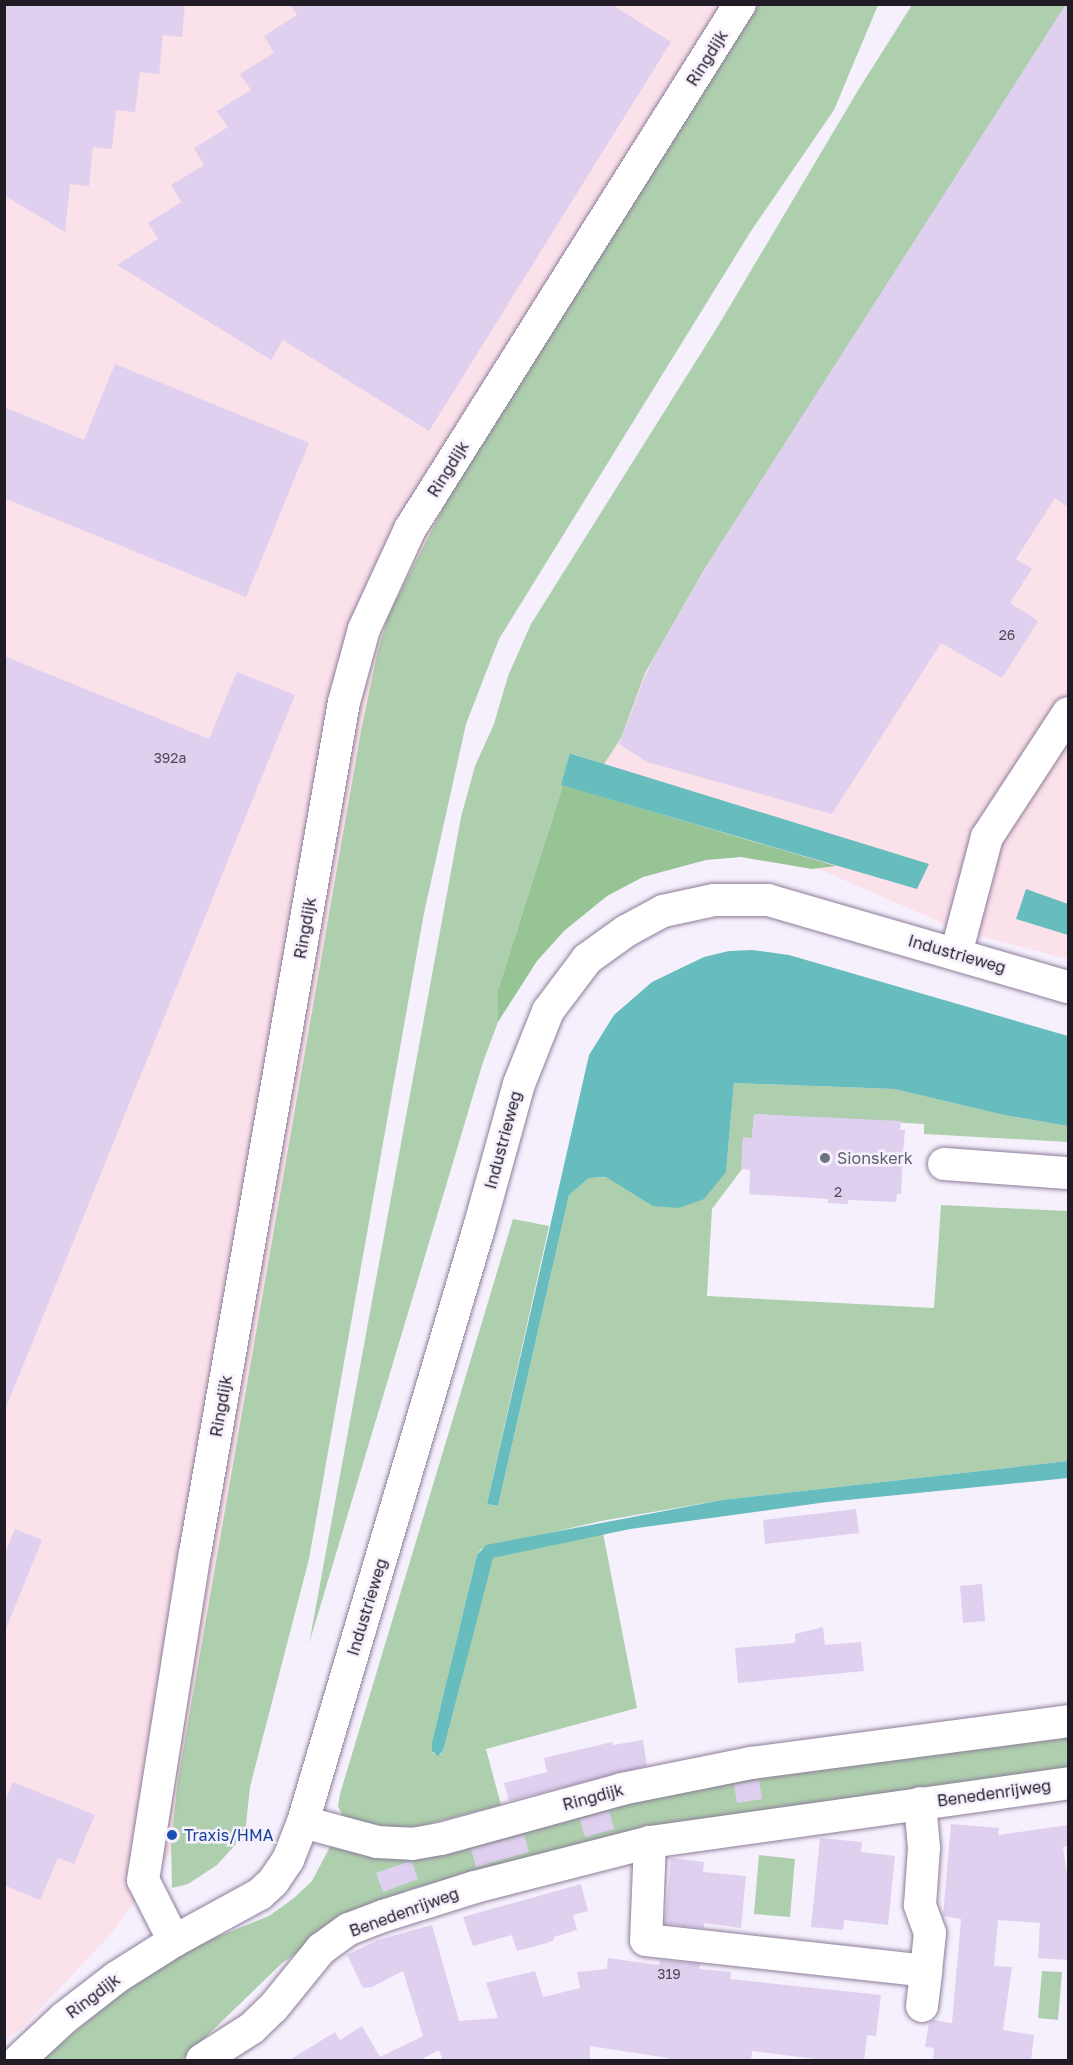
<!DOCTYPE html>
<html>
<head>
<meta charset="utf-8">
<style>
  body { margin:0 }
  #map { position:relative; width:1073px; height:2065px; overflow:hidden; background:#f6f0fd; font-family:"Golos Text",sans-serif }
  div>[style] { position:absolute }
  .industrial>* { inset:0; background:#fbe1e9 }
  .green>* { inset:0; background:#aecfad }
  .forest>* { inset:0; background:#96c495 }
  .water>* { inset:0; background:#67bcbe }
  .building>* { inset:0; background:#dfd0ef }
  .roads { filter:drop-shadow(0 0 2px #8c7d9a) drop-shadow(0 0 2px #8c7d9a) }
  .minor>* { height:32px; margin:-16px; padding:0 16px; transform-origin:16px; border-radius:16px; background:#fff }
  .dots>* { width:16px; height:16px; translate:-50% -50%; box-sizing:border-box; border:3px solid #f6f0fd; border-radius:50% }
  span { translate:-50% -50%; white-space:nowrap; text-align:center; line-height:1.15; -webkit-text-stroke:5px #f6f0fd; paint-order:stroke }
  .number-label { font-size:14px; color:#504858 }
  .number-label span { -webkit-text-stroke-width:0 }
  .street-label { font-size:16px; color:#211b26 }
  .worship-label { font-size:16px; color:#5b616d }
  .left { translate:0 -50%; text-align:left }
  .transit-label { font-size:16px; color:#164399 }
  .frame { position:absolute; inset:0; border:6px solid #211b26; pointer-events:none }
</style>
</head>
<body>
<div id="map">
  <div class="industrial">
    <i style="clip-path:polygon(5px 5px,815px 5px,423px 634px,198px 1814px,110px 1935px,22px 2028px,5px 2040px)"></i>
    <i style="clip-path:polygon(982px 5px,1068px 5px,1068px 959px,961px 931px,517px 738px)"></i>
  </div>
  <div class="green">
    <i style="clip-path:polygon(754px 5px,878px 5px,834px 110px,751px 231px,499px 639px,466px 724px,424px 913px,309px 1559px,250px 1787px,245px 1834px,217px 1865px,188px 1884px,172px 1888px,171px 1842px,178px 1780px,361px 731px,378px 650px,389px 614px,458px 479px)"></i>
    <i style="clip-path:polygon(912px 5px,1067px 5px,704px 570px,645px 673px,621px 738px,604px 764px,570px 753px,563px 785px,498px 990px,498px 1022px,483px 1062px,309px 1644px,461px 817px,475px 766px,494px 724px,508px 676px,531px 624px,718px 326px,860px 87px)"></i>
    <i style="clip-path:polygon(734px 1083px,894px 1089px,1004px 1115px,1068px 1126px,1068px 1142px,924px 1134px,924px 1124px,754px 1114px,752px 1138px,743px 1138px,742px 1169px,712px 1209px,707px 1296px,934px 1308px,941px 1205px,1068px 1211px,1068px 1461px,722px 1500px,601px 1521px,481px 1549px,477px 1555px,432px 1742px,433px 1753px,440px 1755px,443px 1751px,492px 1558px,603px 1533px,637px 1708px,486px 1749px,501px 1805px,417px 1827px,391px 1828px,343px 1817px,338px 1806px,340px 1794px,513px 1219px,549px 1226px,487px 1504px,498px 1506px,569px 1195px,589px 1178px,726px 1172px)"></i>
    <i style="clip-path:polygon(1068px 1730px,1068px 1771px,511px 1864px,411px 1889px,358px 1912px,282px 1963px,182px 2060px,41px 2060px,129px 1987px,192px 1947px,269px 1916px,294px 1898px,312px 1881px,334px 1839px,372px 1851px,701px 1783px)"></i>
    <i style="clip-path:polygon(759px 1855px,795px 1859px,790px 1917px,754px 1914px)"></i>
    <i style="clip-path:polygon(1042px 1971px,1062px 1972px,1058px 2020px,1038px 2018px)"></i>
  </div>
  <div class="forest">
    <i style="clip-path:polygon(563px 785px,836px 866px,812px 869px,741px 857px,706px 860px,643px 877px,607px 896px,564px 931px,537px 961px,498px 1022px,498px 990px)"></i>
  </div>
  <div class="water">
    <i style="clip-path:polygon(570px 753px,572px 754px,929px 864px,917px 889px,561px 785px)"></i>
    <i style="clip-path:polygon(1026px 889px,1068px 904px,1068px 935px,1016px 919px)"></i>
    <i style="clip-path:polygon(752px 950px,789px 955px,1068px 1036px,1068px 1126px,1004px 1115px,894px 1089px,734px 1083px,726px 1172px,704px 1199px,679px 1208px,653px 1206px,606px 1177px,589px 1178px,569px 1195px,498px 1506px,487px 1504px,589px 1055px,614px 1015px,652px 982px,704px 957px,729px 951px)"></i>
    <i style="clip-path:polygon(1068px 1461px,1068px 1478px,827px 1502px,630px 1529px,493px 1558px,443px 1751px,438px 1756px,432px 1751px,432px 1742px,477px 1555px,486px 1545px,722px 1500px)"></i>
  </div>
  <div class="building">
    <i style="clip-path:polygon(4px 4px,185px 4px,182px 37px,163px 35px,159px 74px,140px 72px,135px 112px,116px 110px,112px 149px,93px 147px,89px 186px,70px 184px,65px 232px,4px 195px)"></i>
    <i style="clip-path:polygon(290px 4px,611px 4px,671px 42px,429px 431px,283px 340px,271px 360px,117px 265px,158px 239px,148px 223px,181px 202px,171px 185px,204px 165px,194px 148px,228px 127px,217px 111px,251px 90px,240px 74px,274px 53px,264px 36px,297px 15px)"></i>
    <i style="clip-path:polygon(1066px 4px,1068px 4px,1068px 507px,1055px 498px,1016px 559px,1032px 569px,1010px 603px,1038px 621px,1002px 678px,941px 643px,832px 814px,647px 762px,619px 744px,646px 674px,663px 641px,719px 546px)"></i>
    <i style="clip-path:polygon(115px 364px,309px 443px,246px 597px,4px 498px,4px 407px,84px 440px)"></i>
    <i style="clip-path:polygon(4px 656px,209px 739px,237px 672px,295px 695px,5px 1410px)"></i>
    <i style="clip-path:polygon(754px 1114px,901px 1121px,900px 1130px,905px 1130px,903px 1153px,901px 1194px,897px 1194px,896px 1202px,848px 1200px,848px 1204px,828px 1203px,828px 1199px,749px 1194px,750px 1170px,741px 1169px,743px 1137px,752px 1138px)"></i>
    <i style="clip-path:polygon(856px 1509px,859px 1533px,765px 1544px,763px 1520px)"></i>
    <i style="clip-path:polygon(15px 1529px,42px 1540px,5px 1631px,4px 1555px)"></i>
    <i style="clip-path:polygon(982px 1584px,985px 1621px,963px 1623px,960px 1586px)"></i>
    <i style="clip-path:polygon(823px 1627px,825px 1645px,861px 1642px,864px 1671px,738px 1683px,735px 1648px,795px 1643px,795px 1634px)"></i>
    <i style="clip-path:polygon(643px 1740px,647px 1766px,509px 1801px,504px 1783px,547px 1772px,544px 1758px,612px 1742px,613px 1745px)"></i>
    <i style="clip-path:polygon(759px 1780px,762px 1799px,737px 1803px,734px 1785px)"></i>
    <i style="clip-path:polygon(13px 1782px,95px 1815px,74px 1864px,58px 1858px,40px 1900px,4px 1885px,4px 1803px)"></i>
    <i style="clip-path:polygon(609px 1811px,614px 1829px,585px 1837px,580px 1819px)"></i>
    <i style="clip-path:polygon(951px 1824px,999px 1828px,998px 1835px,1068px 1825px,1068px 1846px,1063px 1847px,1068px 1881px,1068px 1960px,1038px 1958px,1040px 1923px,998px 1920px,994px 1966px,1012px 1967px,1003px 2030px,1034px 2035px,1031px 2061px,933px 2061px,934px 2048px,925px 2047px,929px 2023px,933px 2020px,952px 2023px,961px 1919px,943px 1916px)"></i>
    <i style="clip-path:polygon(524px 1835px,529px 1852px,476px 1867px,471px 1849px)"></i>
    <i style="clip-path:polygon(820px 1838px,862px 1842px,861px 1852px,895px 1856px,888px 1925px,844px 1920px,843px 1930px,811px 1927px)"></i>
    <i style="clip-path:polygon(671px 1858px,704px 1862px,703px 1872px,746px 1876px,741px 1928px,704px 1923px,704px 1928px,665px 1924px)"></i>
    <i style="clip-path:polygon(407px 1862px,412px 1862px,418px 1879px,383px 1892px,376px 1873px)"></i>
    <i style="clip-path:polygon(581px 1884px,588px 1911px,573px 1915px,577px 1930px,554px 1937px,554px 1940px,547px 1943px,517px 1951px,512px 1935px,473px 1946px,463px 1917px)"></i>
    <i style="clip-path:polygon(432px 1925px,459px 2021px,498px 2018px,486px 1983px,535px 1971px,543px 1997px,580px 1988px,577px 1972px,607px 1969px,608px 1958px,659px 1965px,660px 1960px,700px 1964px,699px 1969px,731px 1972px,730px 1979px,881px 1995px,876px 2036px,867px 2035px,864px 2061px,832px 2061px,752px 2051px,751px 2061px,668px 2061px,668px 2058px,590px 2046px,590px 2061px,443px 2061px,439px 2050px,418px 2061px,288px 2061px,335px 2032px,340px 2040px,362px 2026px,380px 2057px,423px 2036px,403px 1971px,372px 1987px,363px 1988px,347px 1955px,378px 1940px)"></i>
  </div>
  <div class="roads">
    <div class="minor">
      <i style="left:956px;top:954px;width:121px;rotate:-75.2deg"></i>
      <i style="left:987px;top:837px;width:148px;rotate:-56.8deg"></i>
      <i style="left:944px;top:1164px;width:124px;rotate:4.2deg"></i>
      <i style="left:303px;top:1822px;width:77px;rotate:15.1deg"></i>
      <i style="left:377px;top:1842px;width:35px;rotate:3deg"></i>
      <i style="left:412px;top:1844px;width:29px;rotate:-10deg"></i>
      <i style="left:441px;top:1839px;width:188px;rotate:-15.4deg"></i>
      <i style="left:622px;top:1789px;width:132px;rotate:-11.4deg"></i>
      <i style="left:751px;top:1763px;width:320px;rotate:-7.5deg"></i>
      <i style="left:650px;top:1842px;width:98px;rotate:92.3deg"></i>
      <i style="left:646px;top:1940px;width:282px;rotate:6.3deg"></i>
      <i style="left:926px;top:1971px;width:38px;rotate:-84deg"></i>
      <i style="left:930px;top:1933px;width:30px;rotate:-110deg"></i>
      <i style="left:920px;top:1905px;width:57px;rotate:-86deg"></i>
      <i style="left:924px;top:1848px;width:45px;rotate:-95.1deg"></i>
      <i style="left:174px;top:1941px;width:68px;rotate:-116.9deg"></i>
      <i style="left:143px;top:1880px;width:331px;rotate:-81deg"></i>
      <i style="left:195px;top:1553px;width:864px;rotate:-80.07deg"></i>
      <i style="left:344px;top:702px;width:76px;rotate:-74.7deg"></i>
      <i style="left:364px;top:629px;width:110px;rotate:-65.3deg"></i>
      <i style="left:410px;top:529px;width:620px;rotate:-57.85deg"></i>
      <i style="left:922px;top:2006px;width:35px;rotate:-83deg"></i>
      <i style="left:19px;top:2060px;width:62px;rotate:-43deg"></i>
      <i style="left:64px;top:2018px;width:67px;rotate:-37.7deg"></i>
      <i style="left:117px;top:1977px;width:67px;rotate:-32.3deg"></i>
      <i style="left:174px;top:1941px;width:98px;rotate:-28.7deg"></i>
      <i style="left:260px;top:1894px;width:18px;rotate:-43deg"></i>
      <i style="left:273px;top:1882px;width:27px;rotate:-56deg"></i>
      <i style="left:288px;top:1860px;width:41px;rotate:-68.5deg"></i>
      <i style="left:303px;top:1822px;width:620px;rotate:-73.5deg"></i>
      <i style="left:479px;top:1228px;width:149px;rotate:-74.5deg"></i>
      <i style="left:519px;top:1084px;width:79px;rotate:-68.3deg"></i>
      <i style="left:548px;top:1011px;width:65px;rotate:-53.1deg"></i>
      <i style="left:587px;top:959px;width:48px;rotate:-35.7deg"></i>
      <i style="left:626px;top:931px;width:42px;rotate:-28.4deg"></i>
      <i style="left:663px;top:911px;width:52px;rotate:-12.2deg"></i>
      <i style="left:714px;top:900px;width:54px"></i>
      <i style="left:768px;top:900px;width:312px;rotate:16.2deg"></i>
      <i style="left:202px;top:2060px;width:59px;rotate:-32.6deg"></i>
      <i style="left:252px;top:2028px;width:29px;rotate:-44deg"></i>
      <i style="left:273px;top:2008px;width:76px;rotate:-50.9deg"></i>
      <i style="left:321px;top:1949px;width:34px;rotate:-36deg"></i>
      <i style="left:349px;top:1929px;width:36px;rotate:-21deg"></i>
      <i style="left:383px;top:1916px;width:96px;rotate:-17.5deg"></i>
      <i style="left:475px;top:1887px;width:181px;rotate:-14.4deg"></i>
      <i style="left:650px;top:1842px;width:422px;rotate:-8deg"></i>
    </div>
  </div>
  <div class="dots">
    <i style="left:825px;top:1158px;background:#6b7280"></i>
    <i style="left:172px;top:1835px;background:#1a4fb4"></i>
  </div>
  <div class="number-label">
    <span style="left:1007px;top:635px">26</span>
    <span style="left:170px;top:758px">392a</span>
    <span style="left:838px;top:1192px">2</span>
    <span style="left:669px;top:1974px">319</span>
  </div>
  <div class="street-label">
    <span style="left:707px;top:58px;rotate:-58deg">Ringdijk</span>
    <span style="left:448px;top:469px;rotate:-58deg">Ringdijk</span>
    <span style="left:305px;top:928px;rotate:-80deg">Ringdijk</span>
    <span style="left:957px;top:954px;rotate:16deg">Industrieweg</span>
    <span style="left:503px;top:1140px;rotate:-75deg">Industrieweg</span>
    <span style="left:221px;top:1406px;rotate:-80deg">Ringdijk</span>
    <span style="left:367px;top:1607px;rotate:-73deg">Industrieweg</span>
    <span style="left:994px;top:1793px;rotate:-8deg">Benedenrijweg</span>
    <span style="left:593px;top:1797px;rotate:-15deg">Ringdijk</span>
    <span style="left:404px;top:1912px;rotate:-20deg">Benedenrijweg</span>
    <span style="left:93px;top:1996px;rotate:-37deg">Ringdijk</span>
  </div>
  <div class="worship-label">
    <span class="left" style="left:837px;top:1158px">Sionskerk</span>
  </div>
  <div class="transit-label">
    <span class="left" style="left:184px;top:1835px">Traxis/HMA</span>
  </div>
  <div class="frame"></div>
</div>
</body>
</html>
